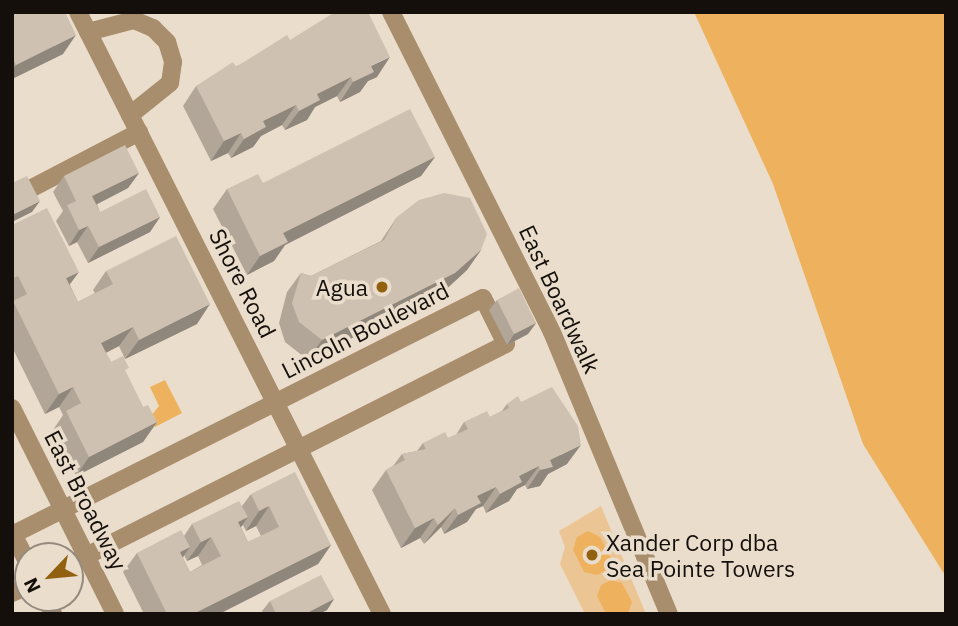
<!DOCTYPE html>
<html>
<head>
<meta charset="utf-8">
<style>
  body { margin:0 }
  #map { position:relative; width:958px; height:626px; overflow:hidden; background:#eaddcc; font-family:"IBM Plex Sans",sans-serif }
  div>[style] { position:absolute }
  .green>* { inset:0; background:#ecc594 }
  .water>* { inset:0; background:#eeb25e }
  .minor>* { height:18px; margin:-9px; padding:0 9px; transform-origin:9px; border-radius:9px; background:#a88e6d }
  .wall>* { inset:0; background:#b1a698 }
  .shaded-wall>* { inset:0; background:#90877c }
  .building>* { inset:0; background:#cec1b1 }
  .dots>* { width:19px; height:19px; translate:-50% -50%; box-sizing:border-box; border:4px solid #eaddcc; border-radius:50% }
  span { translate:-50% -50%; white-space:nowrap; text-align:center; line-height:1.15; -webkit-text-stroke:7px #eaddcc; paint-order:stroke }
  .street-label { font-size:23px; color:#140f0a }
  .poi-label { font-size:23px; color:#140f0a }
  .right { translate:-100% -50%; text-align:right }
  .left { translate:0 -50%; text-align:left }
  .frame { position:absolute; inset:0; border:14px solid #140f0a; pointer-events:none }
  .north { position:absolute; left:14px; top:542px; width:70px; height:70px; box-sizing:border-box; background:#eaddcc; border:2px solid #948b7e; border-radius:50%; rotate:244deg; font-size:19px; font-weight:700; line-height:28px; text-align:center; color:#140f0a }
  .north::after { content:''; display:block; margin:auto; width:24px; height:32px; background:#926110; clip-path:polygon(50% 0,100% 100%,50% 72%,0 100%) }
</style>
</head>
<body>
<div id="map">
  <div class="green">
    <i style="clip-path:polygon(601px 506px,646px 614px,585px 614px,560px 564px,565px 547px,559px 531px)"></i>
  </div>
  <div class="water">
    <i style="clip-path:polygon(694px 12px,946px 12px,946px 577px,863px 444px,773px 184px)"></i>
    <i style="clip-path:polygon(165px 380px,182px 413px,155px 427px,150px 417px,159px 406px,150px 387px)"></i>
    <i style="clip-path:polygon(588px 531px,600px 537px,611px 558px,607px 570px,597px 575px,584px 572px,573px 550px,577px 537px)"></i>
    <i style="clip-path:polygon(611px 580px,622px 583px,632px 602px,628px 614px,606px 614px,597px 596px,601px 585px)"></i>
  </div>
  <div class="minor">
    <i style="left:78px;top:12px;width:674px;rotate:63.21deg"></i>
    <i style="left:391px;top:12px;width:358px;rotate:63.3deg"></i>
    <i style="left:552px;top:332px;width:305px;rotate:67.5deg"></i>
    <i style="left:88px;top:32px;width:48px;rotate:-14.6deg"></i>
    <i style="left:134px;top:20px;width:21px;rotate:23deg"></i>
    <i style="left:153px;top:28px;width:20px;rotate:45deg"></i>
    <i style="left:167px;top:42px;width:21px;rotate:73deg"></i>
    <i style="left:173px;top:62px;width:21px;rotate:98deg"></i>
    <i style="left:170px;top:83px;width:51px;rotate:141.3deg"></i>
    <i style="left:32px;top:188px;width:121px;rotate:-27.6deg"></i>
    <i style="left:12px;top:408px;width:230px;rotate:63.4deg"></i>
    <i style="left:12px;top:532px;width:36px;rotate:63deg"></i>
    <i style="left:12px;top:535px;width:527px;rotate:-26.71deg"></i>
    <i style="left:483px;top:298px;width:51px;rotate:63.4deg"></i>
    <i style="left:506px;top:344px;width:488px;rotate:153.2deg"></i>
    <i style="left:12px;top:593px;width:17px;rotate:-24deg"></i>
    <i style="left:45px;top:598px;width:18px;rotate:63deg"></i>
  </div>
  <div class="wall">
    <i style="clip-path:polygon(12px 12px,63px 54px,12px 79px)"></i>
    <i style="clip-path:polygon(290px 40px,377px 77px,368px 81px,360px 92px,340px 102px,337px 96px,315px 107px,307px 120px,285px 130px,282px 125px,261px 136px,253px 147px,231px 158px,228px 153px,211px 161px,183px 106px,196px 86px)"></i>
    <i style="clip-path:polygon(435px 157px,421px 176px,285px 245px,274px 261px,247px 275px,213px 209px,227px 189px)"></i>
    <i style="clip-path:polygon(139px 173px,128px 188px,97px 204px,100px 212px,160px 217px,150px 232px,88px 263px,77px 242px,69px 246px,56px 221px,63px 211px,53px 192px,64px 176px)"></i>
    <i style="clip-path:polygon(397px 217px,481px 250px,467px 270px,442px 293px,308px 360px,285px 342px,279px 323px,287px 292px,301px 273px,311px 276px,381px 241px)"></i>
    <i style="clip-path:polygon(12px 225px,70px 285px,78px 302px,95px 293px,93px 290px,106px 271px,197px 324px,125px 359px,119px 346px,106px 353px,111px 362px,126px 373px,143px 407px,157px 422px,143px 442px,76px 476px,53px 430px,63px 415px,59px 407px,45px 414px,12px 347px)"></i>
    <i style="clip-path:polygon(497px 300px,536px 323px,528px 334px,507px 345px,489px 310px)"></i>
    <i style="clip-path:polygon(521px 402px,567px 464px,548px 474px,540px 486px,527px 489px,525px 485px,517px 489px,509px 501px,486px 513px,483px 506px,476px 509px,467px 522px,444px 534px,441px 527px,424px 544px,420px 538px,401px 548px,372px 490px,386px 470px,393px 466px,402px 454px,417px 451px,423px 443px,448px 438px,456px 435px,464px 422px,490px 417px,502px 411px,507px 404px)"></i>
    <i style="clip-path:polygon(evenodd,251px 494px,331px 545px,318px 564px,219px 614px,144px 614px,123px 572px,137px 553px,184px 536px,192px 524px,242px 506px,251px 494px,243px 525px,246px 531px,256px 526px,261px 536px,248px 542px,241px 527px,243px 525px,251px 494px,184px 555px,187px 561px,198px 556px,202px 565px,190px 572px,183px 558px,184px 555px)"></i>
    <i style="clip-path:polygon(334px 599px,327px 610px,319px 614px,263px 614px,262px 611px,270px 601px)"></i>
  </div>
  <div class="shaded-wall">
    <i style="clip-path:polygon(76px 35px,63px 54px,12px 79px,12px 70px,16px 65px)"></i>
    <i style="clip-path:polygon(390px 57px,377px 77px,368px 81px,360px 92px,340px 102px,353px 82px,371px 66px)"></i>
    <i style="clip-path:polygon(351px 77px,337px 96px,315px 107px,307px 120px,285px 130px,299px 111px,317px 94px)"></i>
    <i style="clip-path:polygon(296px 105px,282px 125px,261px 136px,253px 147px,231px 158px,244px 139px,263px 121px)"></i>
    <i style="clip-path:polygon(241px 133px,228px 153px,211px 161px,224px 141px)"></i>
    <i style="clip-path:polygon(435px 157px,421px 176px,285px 245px,274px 261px,247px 275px,260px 256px,283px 233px)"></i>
    <i style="clip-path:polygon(139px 173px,128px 188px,82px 212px,92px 196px)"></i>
    <i style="clip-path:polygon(40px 201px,32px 212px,12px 222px,12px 215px)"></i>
    <i style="clip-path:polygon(160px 217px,150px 232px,88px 263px,99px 247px)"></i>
    <i style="clip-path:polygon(88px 226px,77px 242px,69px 246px,79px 230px)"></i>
    <i style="clip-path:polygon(481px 250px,467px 270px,442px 293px,308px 360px,322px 340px)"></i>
    <i style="clip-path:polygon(79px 272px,65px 291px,66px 278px)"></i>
    <i style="clip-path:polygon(210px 304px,197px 324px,125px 359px,139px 340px)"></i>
    <i style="clip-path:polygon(536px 323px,528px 334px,507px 345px,514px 334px)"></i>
    <i style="clip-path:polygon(133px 327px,119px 346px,87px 362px,101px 343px)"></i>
    <i style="clip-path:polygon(73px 387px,59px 407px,45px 414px,59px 394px)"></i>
    <i style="clip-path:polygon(157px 422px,143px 442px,76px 476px,89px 457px)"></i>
    <i style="clip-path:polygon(581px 445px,567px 464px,548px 474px,540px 486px,527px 489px,540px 470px,550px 460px)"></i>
    <i style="clip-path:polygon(539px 466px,525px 485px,517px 489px,509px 501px,486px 513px,500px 494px,519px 476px)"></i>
    <i style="clip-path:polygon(496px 487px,483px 506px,476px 509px,467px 522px,444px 534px,458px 515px,477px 496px)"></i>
    <i style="clip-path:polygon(269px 506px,256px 526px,246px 531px,259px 511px)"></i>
    <i style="clip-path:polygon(455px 508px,441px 527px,424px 544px,438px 525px)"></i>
    <i style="clip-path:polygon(248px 517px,234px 537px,238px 522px)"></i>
    <i style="clip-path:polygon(434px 518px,420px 538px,401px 548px,415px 528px)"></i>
    <i style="clip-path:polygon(211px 537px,198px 556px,187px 561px,201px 542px)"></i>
    <i style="clip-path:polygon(331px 545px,318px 564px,219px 614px,193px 614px)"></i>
    <i style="clip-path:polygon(190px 547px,176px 567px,180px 552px)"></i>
    <i style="clip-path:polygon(334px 599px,327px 610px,319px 614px,305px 614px)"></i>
  </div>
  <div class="building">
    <i style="clip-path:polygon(12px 12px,65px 12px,76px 35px,16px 65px,12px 57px)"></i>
    <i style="clip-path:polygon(335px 12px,344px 12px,345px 13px,347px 12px,368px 12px,390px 57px,371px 66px,374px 72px,353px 82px,351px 77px,317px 94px,320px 100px,299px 111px,296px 105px,263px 121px,266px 127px,244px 139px,241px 133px,224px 141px,196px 86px,233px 62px,236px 67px,287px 35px,290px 40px)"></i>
    <i style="clip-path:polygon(410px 109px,435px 157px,283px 233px,288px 242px,260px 256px,227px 189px,258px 174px,263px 183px)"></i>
    <i style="clip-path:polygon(125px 145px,139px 173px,92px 196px,100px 212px,146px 189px,160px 217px,99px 247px,88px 226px,79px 230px,67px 205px,76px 201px,64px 176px)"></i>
    <i style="clip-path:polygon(27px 176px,40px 201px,12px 215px,12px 183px)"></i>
    <i style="clip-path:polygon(444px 193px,470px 198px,487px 234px,481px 250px,455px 273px,322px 340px,299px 322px,292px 303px,301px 273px,311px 276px,384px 240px,397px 217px,419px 200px)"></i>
    <i style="clip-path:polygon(47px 208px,79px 272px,66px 278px,78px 302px,113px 284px,106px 271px,176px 236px,210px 304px,139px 340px,133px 327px,101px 343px,111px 362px,123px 356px,129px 368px,125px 370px,143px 407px,148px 405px,157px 422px,89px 457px,66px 411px,81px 403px,73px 387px,59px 394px,13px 301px,27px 294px,18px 276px,12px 279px,12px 225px)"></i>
    <i style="clip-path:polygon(519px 288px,536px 323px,514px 334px,497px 300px)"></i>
    <i style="clip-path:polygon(552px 387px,578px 426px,581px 445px,550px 460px,553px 467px,540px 470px,539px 466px,519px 476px,522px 482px,500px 494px,496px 487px,477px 496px,481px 503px,458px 515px,455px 508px,438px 525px,434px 518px,415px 528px,386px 470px,405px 460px,402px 454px,426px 449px,423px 443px,445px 432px,448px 438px,468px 429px,464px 422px,487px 411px,490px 417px,509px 408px,507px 404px,518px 396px,521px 402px)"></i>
    <i style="clip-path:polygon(295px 472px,331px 545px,193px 614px,167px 614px,137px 553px,181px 530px,190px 547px,180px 552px,190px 572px,221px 556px,211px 537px,201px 542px,192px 524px,239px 501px,248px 517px,238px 522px,248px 542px,279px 527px,269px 506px,259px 511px,251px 494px)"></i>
    <i style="clip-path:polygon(321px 575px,334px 599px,305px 614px,276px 614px,270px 601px)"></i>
  </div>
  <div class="dots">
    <i style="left:382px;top:287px;background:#926110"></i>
    <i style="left:592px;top:555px;background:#926110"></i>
  </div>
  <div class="street-label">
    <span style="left:243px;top:283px;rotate:63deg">Shore Road</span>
    <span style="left:560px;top:299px;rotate:65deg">East Boardwalk</span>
    <span style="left:365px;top:330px;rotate:-27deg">Lincoln Boulevard</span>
    <span style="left:86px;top:500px;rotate:63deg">East Broadway</span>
  </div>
  <div class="poi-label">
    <span class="right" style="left:368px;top:287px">Agua</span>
    <span class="left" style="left:606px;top:555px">Xander Corp dba<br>Sea Pointe Towers</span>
  </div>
  <div class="frame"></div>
  <div class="north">N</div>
</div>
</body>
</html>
